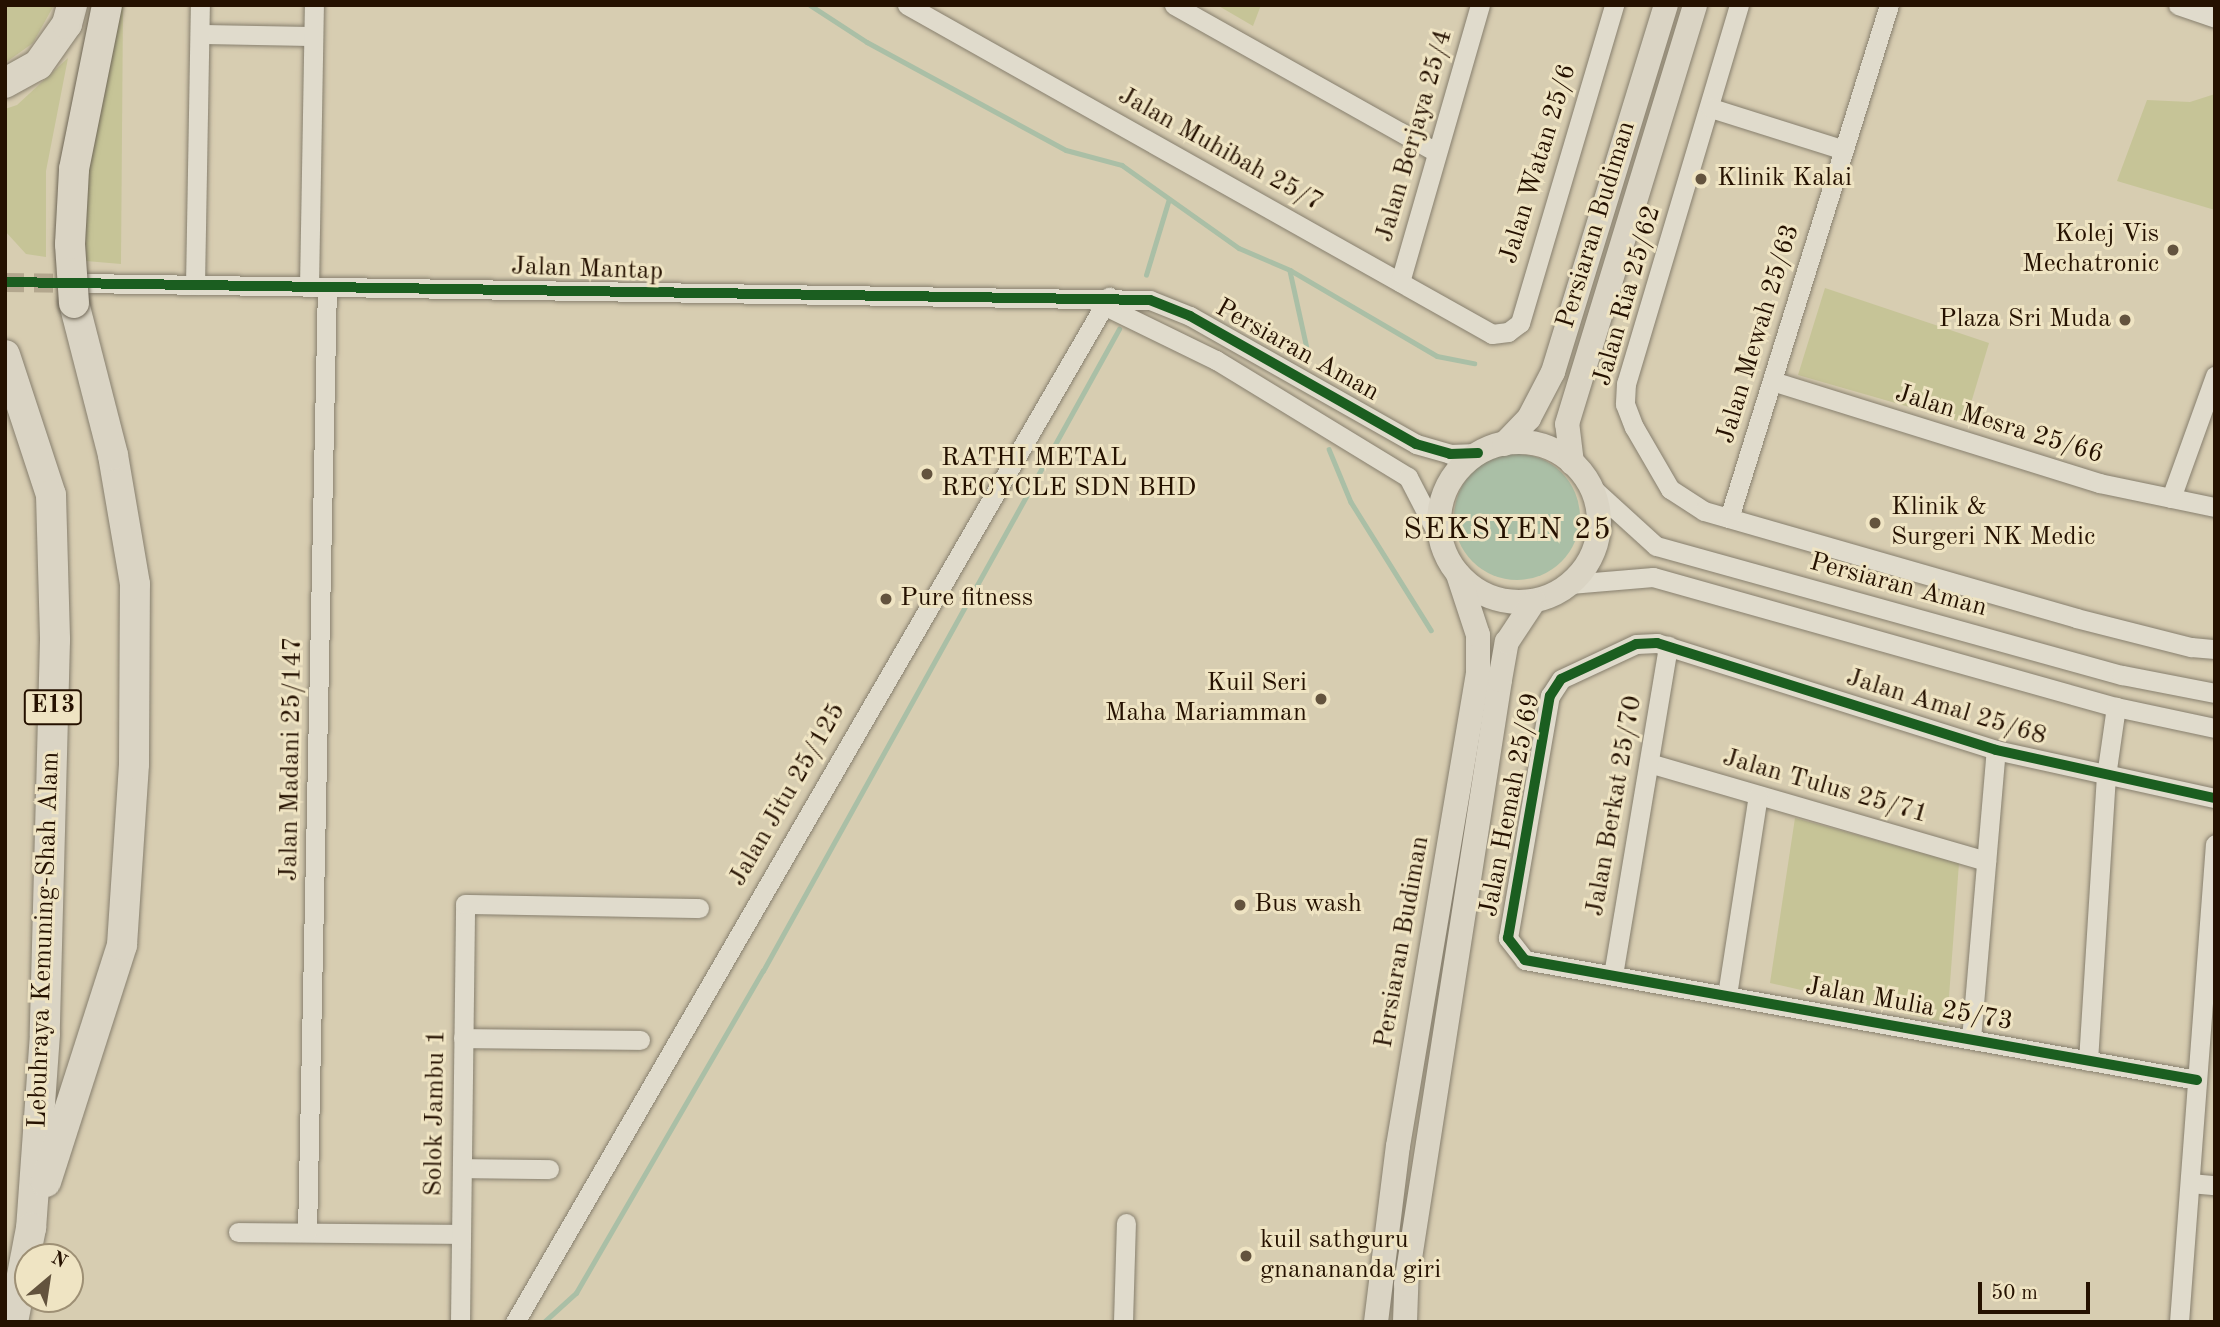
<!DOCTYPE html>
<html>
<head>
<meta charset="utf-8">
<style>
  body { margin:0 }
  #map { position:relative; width:2220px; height:1327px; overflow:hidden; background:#d7cdb1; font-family:"Old Standard TT",serif }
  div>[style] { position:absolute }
  .green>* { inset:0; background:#c6c497 }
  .water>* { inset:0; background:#aabfa6 }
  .round { border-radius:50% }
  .stream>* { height:4.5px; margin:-2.25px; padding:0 2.25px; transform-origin:2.25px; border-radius:2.25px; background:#aabfa6 }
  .minor-tunnel>* { height:19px; margin-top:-9.5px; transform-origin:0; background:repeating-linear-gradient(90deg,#b3a78e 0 19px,transparent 0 29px) }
  .roads { filter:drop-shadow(0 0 2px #877f6e) drop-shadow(0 0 2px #877f6e) }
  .minor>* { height:19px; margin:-9.5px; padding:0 9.5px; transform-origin:9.5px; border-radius:9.5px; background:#e0dbcc }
  .major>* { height:24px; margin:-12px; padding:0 12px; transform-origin:12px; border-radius:12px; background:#dad4c4 }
  .major>.ring { margin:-12px; padding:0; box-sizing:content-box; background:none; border:24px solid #dad4c4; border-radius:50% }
  .highway>* { height:30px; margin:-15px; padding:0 15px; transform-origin:15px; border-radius:15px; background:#dad4c4 }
  .bridges { filter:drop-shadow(0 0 2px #6e6656) drop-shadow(0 0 2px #6e6656) }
  .highway-bridge>* { height:30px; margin:-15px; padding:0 15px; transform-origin:15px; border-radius:15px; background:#dad4c4 }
  .cycleway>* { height:10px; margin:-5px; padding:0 5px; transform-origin:5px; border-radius:5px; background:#1b5e20 }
  .dots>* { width:19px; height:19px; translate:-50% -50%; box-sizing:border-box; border:4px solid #efe4c3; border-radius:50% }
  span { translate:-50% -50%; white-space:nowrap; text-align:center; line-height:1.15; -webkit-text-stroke:6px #efe4c3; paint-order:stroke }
  .shield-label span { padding:2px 5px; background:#efe4c3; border:2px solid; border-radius:5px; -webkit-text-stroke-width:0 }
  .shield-label { font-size:24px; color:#251100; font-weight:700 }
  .street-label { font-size:26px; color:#251100 }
  .poi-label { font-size:26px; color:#251100 }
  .left { translate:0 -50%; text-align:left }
  .right { translate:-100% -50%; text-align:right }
  .quarter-label { font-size:30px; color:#251100; letter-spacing:2px }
  .frame { position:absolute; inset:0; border:7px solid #251100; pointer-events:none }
  .north { position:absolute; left:14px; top:1243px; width:70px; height:70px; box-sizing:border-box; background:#efe4c3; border:2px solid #9e9075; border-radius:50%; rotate:29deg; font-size:19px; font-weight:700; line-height:28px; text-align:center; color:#251100 }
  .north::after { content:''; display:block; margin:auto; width:24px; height:32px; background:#63533e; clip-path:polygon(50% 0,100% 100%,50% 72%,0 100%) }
  .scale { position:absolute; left:1978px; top:1282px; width:112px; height:32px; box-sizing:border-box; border:4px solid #251100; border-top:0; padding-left:9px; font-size:21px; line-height:24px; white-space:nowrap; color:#251100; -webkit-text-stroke:5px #efe4c3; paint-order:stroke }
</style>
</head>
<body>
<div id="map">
  <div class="green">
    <i style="clip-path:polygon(5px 5px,54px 5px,33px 43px,5px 63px)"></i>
    <i style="clip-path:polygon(120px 5px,123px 5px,121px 264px,86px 261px,83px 183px)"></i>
    <i style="clip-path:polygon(1217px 5px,1261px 5px,1253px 26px)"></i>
    <i style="clip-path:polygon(68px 58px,46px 171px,46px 257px,26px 254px,5px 231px,5px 109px,17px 105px)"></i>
    <i style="clip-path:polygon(2215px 94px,2215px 210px,2117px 181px,2147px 100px,2190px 102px)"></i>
    <i style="clip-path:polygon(1825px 288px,1989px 343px,1965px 423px,1798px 375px)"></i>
    <i style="clip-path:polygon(1795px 818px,1959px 863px,1947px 1023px,1770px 983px)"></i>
  </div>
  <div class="water">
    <i class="round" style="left:1454px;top:454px;width:126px;height:126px"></i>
  </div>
  <div class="stream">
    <i style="left:810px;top:5px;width:68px;rotate:33deg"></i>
    <i style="left:867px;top:42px;width:226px;rotate:28.5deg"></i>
    <i style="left:1066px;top:150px;width:58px;rotate:15deg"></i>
    <i style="left:1122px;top:165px;width:143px;rotate:35.4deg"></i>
    <i style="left:1239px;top:248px;width:56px;rotate:23.3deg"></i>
    <i style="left:1290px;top:270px;width:170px;rotate:30.3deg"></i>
    <i style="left:1437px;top:356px;width:38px;rotate:11deg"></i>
    <i style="left:1290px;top:271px;width:79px;rotate:77.6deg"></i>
    <i style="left:1146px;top:275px;width:79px;rotate:-73.2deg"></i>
    <i style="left:1329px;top:449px;width:57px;rotate:67.5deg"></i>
    <i style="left:1351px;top:502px;width:151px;rotate:58deg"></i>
    <i style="left:544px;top:1322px;width:43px;rotate:-42.2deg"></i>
    <i style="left:576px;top:1293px;width:372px;rotate:-59.9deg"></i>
    <i style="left:763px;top:971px;width:734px;rotate:-60.99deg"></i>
  </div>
  <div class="minor-tunnel">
    <i style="left:5px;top:282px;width:76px;rotate:0.8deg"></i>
  </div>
  <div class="roads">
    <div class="minor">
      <i style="left:907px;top:5px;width:671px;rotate:29.35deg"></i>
      <i style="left:1492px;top:334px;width:16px;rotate:-7deg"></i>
      <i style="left:1508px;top:332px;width:15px;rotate:-37deg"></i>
      <i style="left:1520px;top:323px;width:332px;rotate:-73.5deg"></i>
      <i style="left:1174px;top:5px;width:300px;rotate:29.3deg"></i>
      <i style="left:1739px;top:5px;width:395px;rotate:106.6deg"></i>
      <i style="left:1626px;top:383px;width:21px;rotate:93deg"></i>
      <i style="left:1625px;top:404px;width:25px;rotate:69deg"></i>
      <i style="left:1634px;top:427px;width:72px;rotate:59.9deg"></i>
      <i style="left:1670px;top:489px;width:40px;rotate:32.9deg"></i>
      <i style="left:1704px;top:511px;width:387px;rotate:16deg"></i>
      <i style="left:2076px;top:618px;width:119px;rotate:14.2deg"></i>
      <i style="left:2191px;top:647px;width:24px;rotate:5deg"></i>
      <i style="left:2178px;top:5px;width:39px;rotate:19deg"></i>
      <i style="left:200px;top:34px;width:113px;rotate:1deg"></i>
      <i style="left:1711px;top:108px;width:139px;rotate:17.5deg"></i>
      <i style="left:1400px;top:282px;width:288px;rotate:-73.9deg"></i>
      <i style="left:82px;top:283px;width:1068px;rotate:0.91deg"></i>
      <i style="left:1150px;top:300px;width:43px;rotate:21.8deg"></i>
      <i style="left:1190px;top:316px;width:260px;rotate:29.5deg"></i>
      <i style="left:1416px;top:444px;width:35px;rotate:16deg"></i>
      <i style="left:1450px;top:454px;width:28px;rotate:-2deg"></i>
      <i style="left:195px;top:285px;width:280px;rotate:-89deg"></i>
      <i style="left:309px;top:287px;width:282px;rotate:-89deg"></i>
      <i style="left:1095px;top:301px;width:135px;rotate:26deg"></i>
      <i style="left:1216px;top:360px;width:225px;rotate:31.4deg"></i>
      <i style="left:1408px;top:477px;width:70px;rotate:62.7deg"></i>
      <i style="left:1772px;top:381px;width:343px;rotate:17.3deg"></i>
      <i style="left:2099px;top:483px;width:118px;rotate:11.7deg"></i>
      <i style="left:1590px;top:486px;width:89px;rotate:42.3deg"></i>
      <i style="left:1656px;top:546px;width:484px;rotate:15.5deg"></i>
      <i style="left:2122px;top:675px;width:95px;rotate:11deg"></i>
      <i style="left:2171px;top:498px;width:130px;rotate:-70.2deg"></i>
      <i style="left:1729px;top:518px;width:537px;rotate:-72.68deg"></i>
      <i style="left:1570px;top:584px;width:83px;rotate:-4.8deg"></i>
      <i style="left:1653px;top:577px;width:481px;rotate:15.7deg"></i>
      <i style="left:2116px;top:707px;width:101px;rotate:12deg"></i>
      <i style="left:1649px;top:763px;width:351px;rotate:16.2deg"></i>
      <i style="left:1613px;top:975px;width:334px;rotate:-80.5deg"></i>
      <i style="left:1727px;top:995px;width:202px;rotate:-81.2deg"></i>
      <i style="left:463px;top:1038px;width:177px;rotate:0.6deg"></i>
      <i style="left:1971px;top:1039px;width:290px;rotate:-85.1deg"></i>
      <i style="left:2088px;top:1061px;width:286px;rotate:-86.4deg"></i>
      <i style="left:2106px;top:776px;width:70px;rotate:-81.8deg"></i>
      <i style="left:2197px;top:1080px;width:683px;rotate:-169.88deg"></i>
      <i style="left:1525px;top:960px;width:28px;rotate:-128deg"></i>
      <i style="left:1508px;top:938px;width:246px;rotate:-80.2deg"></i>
      <i style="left:1550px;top:696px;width:20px;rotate:-57deg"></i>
      <i style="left:1561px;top:679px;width:83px;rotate:-25deg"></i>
      <i style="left:1636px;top:644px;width:21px;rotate:-3deg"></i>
      <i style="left:1657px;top:643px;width:355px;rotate:17.5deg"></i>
      <i style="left:1996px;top:750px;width:224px;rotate:12.4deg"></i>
      <i style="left:462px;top:1168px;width:87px;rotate:0.7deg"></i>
      <i style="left:2190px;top:1183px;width:25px;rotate:5deg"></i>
      <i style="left:238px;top:1232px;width:223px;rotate:0.5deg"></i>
      <i style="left:307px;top:1232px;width:944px;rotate:-88.79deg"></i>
      <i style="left:460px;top:1322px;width:418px;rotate:-89.3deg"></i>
      <i style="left:465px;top:904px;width:234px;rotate:1deg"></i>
      <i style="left:515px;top:1322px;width:1185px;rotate:-59.91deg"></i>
      <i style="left:1123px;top:1322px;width:99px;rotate:-88.3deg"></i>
      <i style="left:2179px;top:1322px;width:479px;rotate:-85.7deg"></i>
    </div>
    <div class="major">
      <i class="ring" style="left:1439px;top:442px;width:136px;height:136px"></i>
      <i style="left:1504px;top:444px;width:36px;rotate:-46deg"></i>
      <i style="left:1529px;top:418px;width:52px;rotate:-62.4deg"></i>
      <i style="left:1553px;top:372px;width:384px;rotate:-72.9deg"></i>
      <i style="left:1572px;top:463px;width:39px;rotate:-97deg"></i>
      <i style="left:1567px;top:424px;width:438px;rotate:-73deg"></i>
      <i style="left:1376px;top:1322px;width:177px;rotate:-82.9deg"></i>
      <i style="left:1398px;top:1146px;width:480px;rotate:-80.4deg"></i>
      <i style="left:1478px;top:673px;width:38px;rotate:-90deg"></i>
      <i style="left:1478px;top:635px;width:64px;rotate:-108.2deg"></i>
      <i style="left:1405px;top:1322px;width:38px;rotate:-88deg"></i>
      <i style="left:1406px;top:1284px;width:611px;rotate:-81.15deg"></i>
      <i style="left:1500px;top:680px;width:39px;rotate:-80deg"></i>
      <i style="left:1507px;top:642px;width:49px;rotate:-56.6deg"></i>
    </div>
    <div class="highway">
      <i style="left:5px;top:83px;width:38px;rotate:-29deg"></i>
      <i style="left:38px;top:65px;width:50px;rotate:-54.7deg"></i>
      <i style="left:67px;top:24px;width:20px;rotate:-75deg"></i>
      <i style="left:5px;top:355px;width:147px;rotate:71.8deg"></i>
      <i style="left:51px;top:495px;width:145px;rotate:88.4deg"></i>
      <i style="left:55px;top:640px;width:394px;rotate:91.5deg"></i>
      <i style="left:45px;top:1034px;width:195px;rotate:94.1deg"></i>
      <i style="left:31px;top:1228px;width:96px;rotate:100.8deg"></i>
      <i style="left:46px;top:1182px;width:249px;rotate:-72.2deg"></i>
      <i style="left:122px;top:945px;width:181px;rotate:-86.2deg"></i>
      <i style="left:134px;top:764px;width:180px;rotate:-89.7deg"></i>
      <i style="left:135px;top:584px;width:131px;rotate:-99.7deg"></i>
      <i style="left:113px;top:455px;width:157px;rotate:-104.4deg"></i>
    </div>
  </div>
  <div class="bridges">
    <div class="highway-bridge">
      <i style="left:74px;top:303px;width:59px;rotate:-93.9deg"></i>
      <i style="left:70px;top:244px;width:75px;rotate:-86.9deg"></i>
      <i style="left:74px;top:169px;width:167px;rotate:-78.6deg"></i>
    </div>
  </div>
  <div class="cycleway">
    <i style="left:5px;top:282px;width:1145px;rotate:0.9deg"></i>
    <i style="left:1150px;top:300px;width:43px;rotate:21.8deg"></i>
    <i style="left:1190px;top:316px;width:260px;rotate:29.5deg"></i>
    <i style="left:1416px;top:444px;width:35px;rotate:16deg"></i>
    <i style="left:1450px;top:454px;width:28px;rotate:-2deg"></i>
    <i style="left:2197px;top:1080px;width:683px;rotate:-169.88deg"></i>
    <i style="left:1525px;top:960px;width:28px;rotate:-128deg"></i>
    <i style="left:1508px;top:938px;width:246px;rotate:-80.2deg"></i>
    <i style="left:1550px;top:696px;width:20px;rotate:-57deg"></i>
    <i style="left:1561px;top:679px;width:83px;rotate:-25deg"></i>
    <i style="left:1636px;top:644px;width:21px;rotate:-3deg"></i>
    <i style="left:1657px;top:643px;width:355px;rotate:17.5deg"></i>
    <i style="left:1996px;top:750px;width:224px;rotate:12.4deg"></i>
  </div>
  <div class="dots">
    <i style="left:1701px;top:179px;background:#63533e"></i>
    <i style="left:2173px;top:250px;background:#63533e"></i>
    <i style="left:2125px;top:320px;background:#63533e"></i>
    <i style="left:927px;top:474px;background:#63533e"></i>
    <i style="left:1875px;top:523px;background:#63533e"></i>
    <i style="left:886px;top:599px;background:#63533e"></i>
    <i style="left:1321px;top:699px;background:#63533e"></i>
    <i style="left:1240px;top:905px;background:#63533e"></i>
    <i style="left:1246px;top:1256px;background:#63533e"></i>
  </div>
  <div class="shield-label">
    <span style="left:53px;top:707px">E13</span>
  </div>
  <div class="street-label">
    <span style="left:1415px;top:136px;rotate:-74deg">Jalan Berjaya 25/4</span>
    <span style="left:1220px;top:150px;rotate:29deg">Jalan Muhibah 25/7</span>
    <span style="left:1539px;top:164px;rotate:-73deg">Jalan Watan 25/6</span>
    <span style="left:1597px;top:225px;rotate:-73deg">Persiaran Budiman</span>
    <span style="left:587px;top:270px;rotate:2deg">Jalan Mantap</span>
    <span style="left:1628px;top:296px;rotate:-74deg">Jalan Ria 25/62</span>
    <span style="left:1759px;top:334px;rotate:-73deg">Jalan Mewah 25/63</span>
    <span style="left:1297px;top:351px;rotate:29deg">Persiaran Aman</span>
    <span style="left:1999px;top:425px;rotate:17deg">Jalan Mesra 25/66</span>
    <span style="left:1898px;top:586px;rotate:15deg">Persiaran Aman</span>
    <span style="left:1946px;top:708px;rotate:17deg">Jalan Amal 25/68</span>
    <span style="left:292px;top:759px;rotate:-89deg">Jalan Madani 25/147</span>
    <span style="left:1825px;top:787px;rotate:16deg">Jalan Tulus 25/71</span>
    <span style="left:788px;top:795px;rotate:-60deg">Jalan Jitu 25/125</span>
    <span style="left:1511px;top:805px;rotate:-79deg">Jalan Hemah 25/69</span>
    <span style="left:1615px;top:806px;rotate:-80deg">Jalan Berkat 25/70</span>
    <span style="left:45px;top:940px;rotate:-88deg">Lebuhraya Kemuning-Shah Alam</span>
    <span style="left:1403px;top:942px;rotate:-80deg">Persiaran Budiman</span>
    <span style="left:1909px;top:1005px;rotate:10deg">Jalan Mulia 25/73</span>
    <span style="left:436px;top:1113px;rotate:-89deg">Solok Jambu 1</span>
  </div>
  <div class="poi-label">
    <span class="left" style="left:1717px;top:179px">Klinik Kalai</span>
    <span class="right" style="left:2159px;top:250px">Kolej Vis<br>Mechatronic</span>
    <span class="right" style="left:2111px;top:320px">Plaza Sri Muda</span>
    <span class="left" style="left:941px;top:474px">RATHI METAL<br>RECYCLE SDN BHD</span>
    <span class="left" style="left:1891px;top:523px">Klinik &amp;<br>Surgeri NK Medic</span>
    <span class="left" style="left:900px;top:599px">Pure fitness</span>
    <span class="right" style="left:1307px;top:699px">Kuil Seri<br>Maha Mariamman</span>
    <span class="left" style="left:1254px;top:905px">Bus wash</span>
    <span class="left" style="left:1260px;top:1256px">kuil sathguru<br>gnanananda giri</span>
  </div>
  <div class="quarter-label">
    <span style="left:1508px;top:530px">SEKSYEN 25</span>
  </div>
  <div class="frame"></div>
  <div class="north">N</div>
  <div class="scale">50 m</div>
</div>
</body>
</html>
